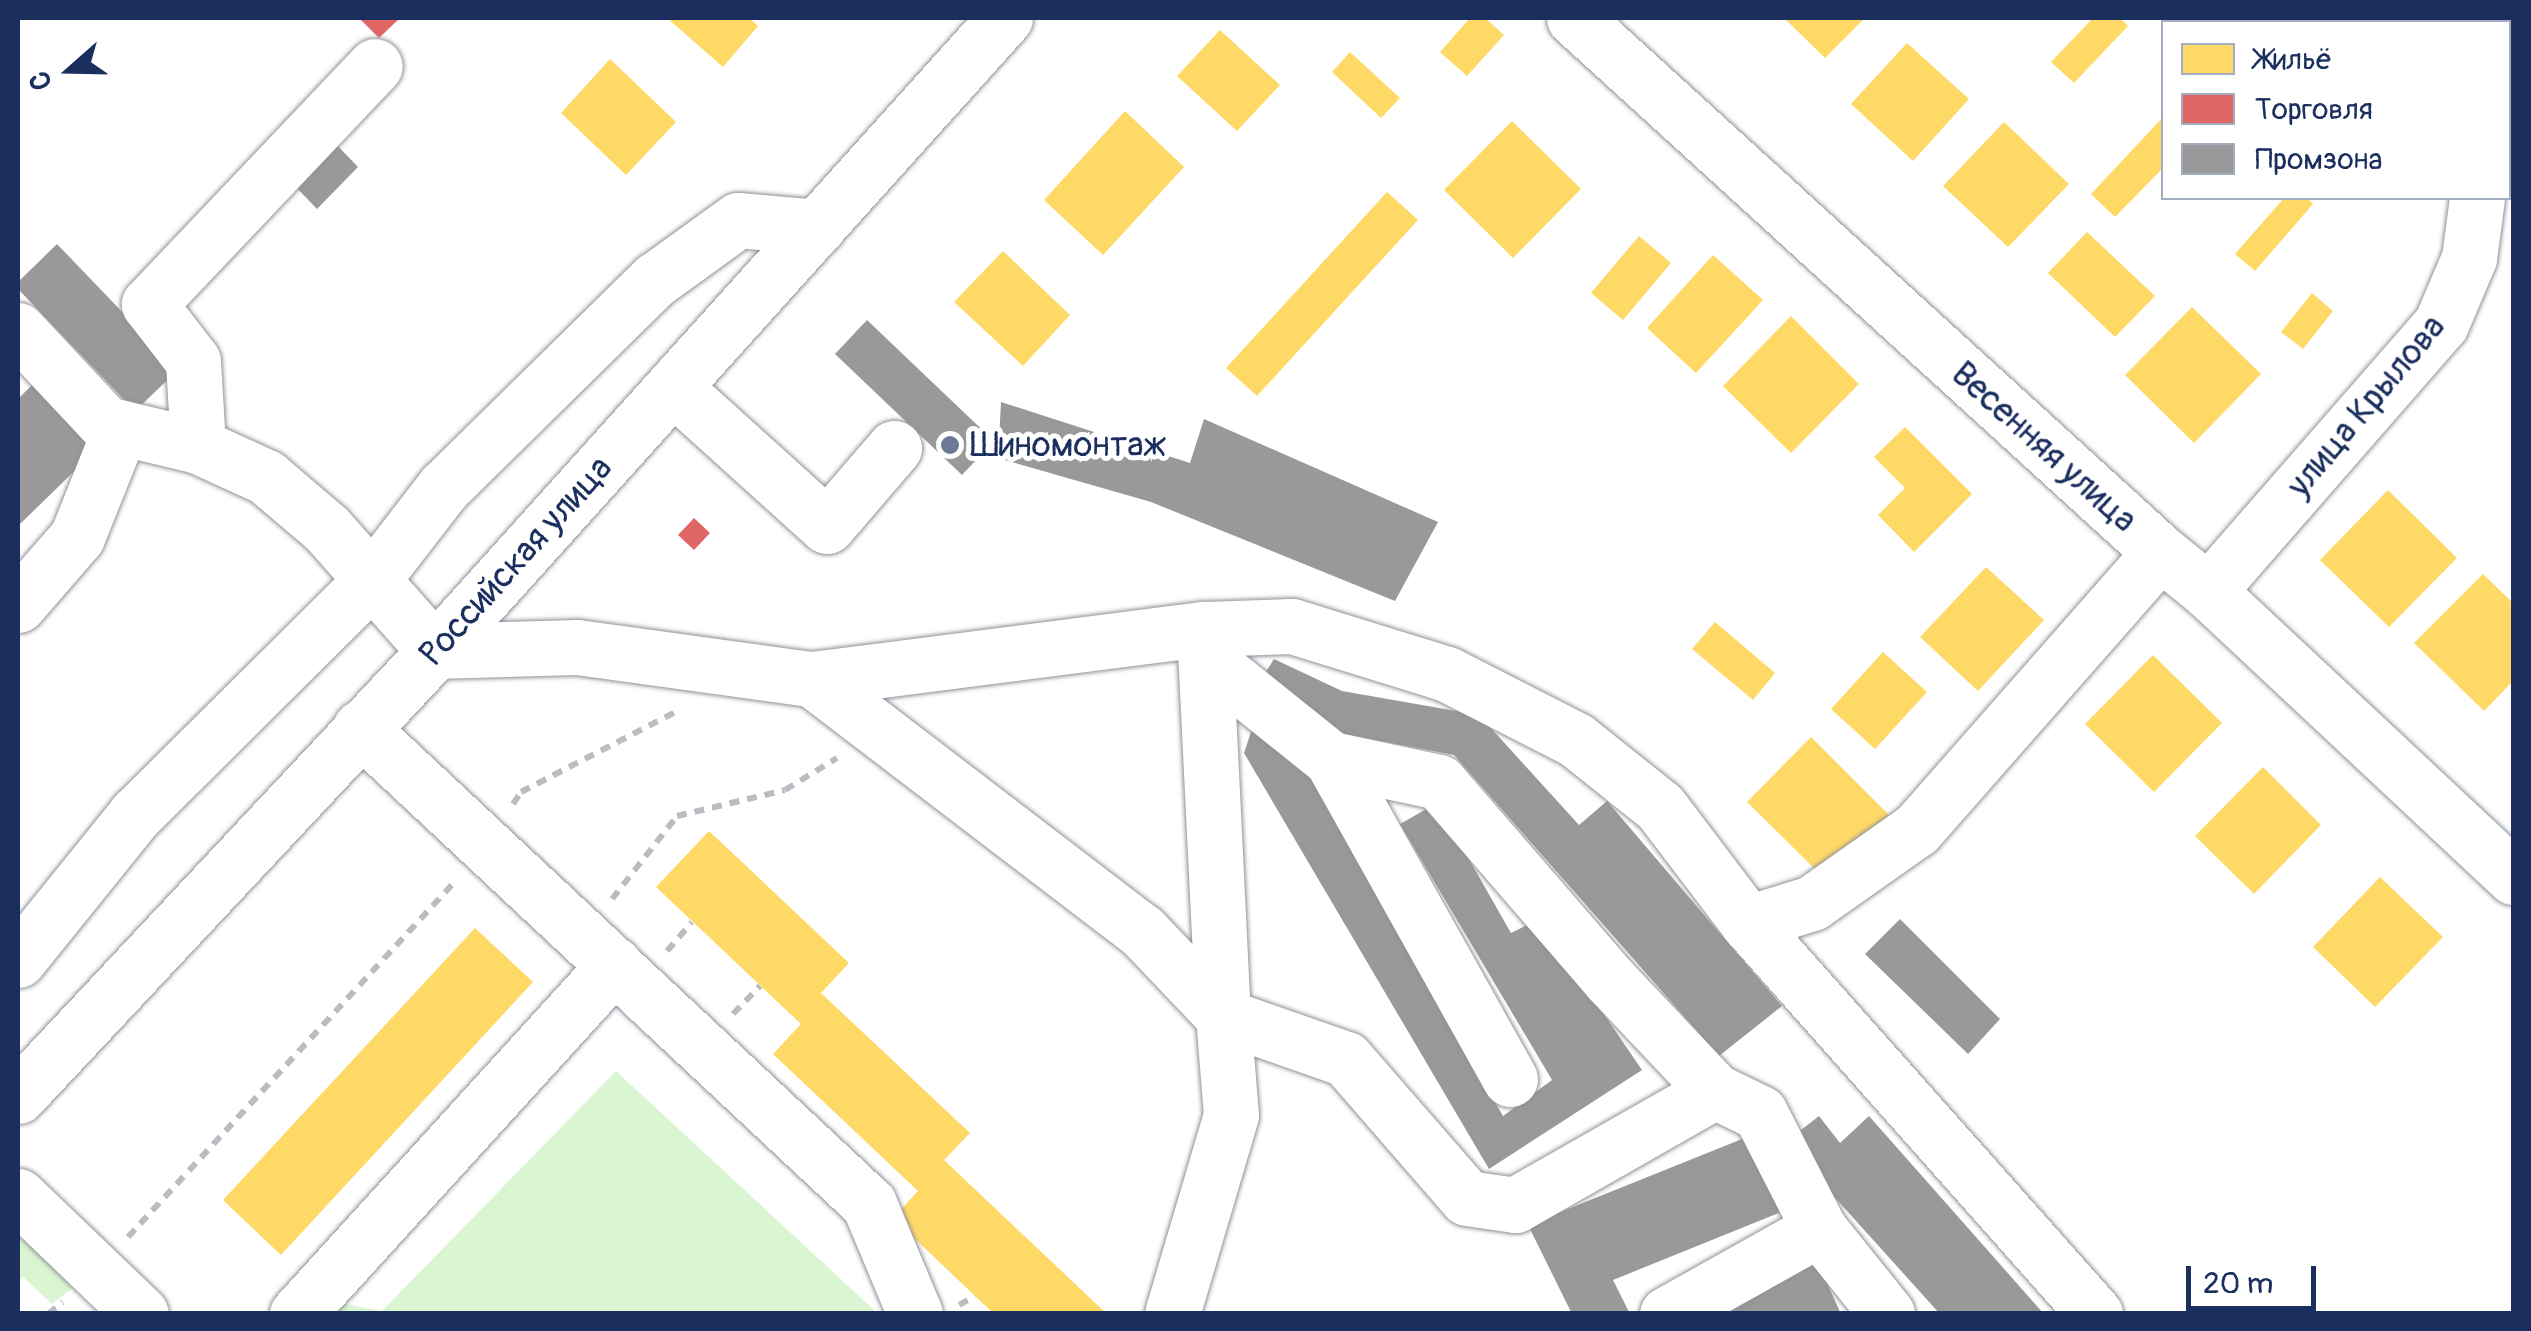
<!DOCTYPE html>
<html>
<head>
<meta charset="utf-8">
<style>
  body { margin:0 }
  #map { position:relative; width:2531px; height:1331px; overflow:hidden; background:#fff; font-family:Pangolin,sans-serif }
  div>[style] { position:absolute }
  .green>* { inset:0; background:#daf5d1 }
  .homes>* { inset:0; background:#ffd966 }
  .shops>* { inset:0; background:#e06666 }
  .industry>* { inset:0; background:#999 }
  .path>* { height:6px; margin-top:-3px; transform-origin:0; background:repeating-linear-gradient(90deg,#b9bcc1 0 10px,transparent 0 18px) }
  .roads { filter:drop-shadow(0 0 2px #8e929a) drop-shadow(0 0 2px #8e929a) }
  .minor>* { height:55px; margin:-27.5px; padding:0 27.5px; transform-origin:27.5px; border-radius:27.5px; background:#fff }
  .dots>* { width:28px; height:28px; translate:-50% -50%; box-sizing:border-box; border:5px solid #fff; border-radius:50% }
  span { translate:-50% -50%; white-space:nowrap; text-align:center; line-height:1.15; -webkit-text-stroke:10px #fff; paint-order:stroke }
  .street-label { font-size:35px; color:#1b2f5e }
  .poi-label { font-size:35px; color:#1b2f5e }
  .left { translate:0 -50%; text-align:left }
  .frame { position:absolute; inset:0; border:20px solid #1b2f5e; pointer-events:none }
  .legend { position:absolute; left:2161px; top:20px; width:350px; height:180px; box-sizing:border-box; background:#fff; border:2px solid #a4acbf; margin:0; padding:12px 18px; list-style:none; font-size:30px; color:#1b2f5e }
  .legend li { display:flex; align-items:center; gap:20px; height:50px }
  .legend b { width:50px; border:2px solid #a4acbf }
  .north { position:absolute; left:20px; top:20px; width:100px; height:100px; -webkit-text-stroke:8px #fff; paint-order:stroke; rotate:250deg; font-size:28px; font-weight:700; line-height:40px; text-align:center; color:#1b2f5e }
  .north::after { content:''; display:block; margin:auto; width:35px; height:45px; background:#1b2f5e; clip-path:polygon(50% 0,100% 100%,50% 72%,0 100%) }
  .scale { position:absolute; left:2186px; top:1266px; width:130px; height:45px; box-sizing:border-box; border:5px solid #1b2f5e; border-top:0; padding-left:12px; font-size:30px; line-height:35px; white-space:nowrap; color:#1b2f5e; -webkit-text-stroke:8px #fff; paint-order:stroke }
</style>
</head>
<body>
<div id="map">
  <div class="green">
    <i style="clip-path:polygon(616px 1071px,874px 1310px,870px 1314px,324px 1314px,334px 1302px,382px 1311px)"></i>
    <i style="clip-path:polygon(18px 1223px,80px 1282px,52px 1304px,23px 1277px,18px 1282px)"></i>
  </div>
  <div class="homes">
    <i style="clip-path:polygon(667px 18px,749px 18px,758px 26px,723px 67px)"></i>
    <i style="clip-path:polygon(1470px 18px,1485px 18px,1504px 35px,1467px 76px,1440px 52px)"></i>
    <i style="clip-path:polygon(1784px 18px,1865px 18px,1825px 58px)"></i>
    <i style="clip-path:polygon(2093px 18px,2120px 18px,2128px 26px,2074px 83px,2051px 62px)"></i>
    <i style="clip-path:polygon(1220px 30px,1280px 85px,1237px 131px,1177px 76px)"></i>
    <i style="clip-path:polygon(1907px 43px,1969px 99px,1913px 161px,1851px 104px)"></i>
    <i style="clip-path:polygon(1350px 52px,1400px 98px,1381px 118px,1332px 72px)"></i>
    <i style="clip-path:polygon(610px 59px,676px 122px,626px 175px,561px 113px)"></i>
    <i style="clip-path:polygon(1125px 111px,1184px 167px,1103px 255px,1044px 200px)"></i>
    <i style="clip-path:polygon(2164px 116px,2164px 167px,2115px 217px,2091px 194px)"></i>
    <i style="clip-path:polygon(1512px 121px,1581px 189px,1513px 258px,1444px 190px)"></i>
    <i style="clip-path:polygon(2004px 122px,2069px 184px,2008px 247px,1943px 186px)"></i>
    <i style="clip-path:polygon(1387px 192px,1418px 220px,1257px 396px,1226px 368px)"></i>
    <i style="clip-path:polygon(2284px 198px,2307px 198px,2313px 204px,2255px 271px,2235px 254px)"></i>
    <i style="clip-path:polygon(2087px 232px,2155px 296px,2115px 337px,2048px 273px)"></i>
    <i style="clip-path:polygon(1639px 236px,1671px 263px,1623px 320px,1591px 293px)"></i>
    <i style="clip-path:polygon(1003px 251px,1070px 315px,1023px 366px,954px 302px)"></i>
    <i style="clip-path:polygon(1713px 255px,1763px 300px,1696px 373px,1647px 328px)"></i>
    <i style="clip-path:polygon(2312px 293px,2333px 311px,2303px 349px,2281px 332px)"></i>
    <i style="clip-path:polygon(2192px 307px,2261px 374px,2194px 443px,2125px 375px)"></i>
    <i style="clip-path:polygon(1791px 316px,1859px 384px,1791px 453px,1723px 386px)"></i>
    <i style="clip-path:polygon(1905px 427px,1972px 494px,1914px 552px,1878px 515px,1905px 488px,1874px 457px)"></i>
    <i style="clip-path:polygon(2388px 490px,2457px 558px,2389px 627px,2320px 560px)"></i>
    <i style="clip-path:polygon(1986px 567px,2044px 620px,1978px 691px,1920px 637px)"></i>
    <i style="clip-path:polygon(2483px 574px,2514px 604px,2514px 680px,2484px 711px,2414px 643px)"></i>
    <i style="clip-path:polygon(1715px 622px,1775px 673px,1753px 700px,1692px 649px)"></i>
    <i style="clip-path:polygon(1883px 652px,1927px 692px,1875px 749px,1831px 709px)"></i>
    <i style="clip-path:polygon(2153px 655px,2222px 723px,2154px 792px,2085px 724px)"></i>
    <i style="clip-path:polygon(1811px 737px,1889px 815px,1825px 879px,1747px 802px)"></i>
    <i style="clip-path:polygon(2263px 767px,2321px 825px,2254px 894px,2195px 836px)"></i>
    <i style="clip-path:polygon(709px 831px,849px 963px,821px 993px,970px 1133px,944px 1160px,1107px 1314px,994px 1314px,893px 1218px,918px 1191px,773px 1054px,801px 1024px,656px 887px)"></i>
    <i style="clip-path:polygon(2380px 877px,2443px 937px,2375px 1007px,2313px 947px)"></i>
    <i style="clip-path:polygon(475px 928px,533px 982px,281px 1255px,223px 1200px)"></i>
  </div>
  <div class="shops">
    <i style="clip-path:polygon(359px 18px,400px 18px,379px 38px)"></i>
    <i style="clip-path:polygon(694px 518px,710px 533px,694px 550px,678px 535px)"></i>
  </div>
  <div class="industry">
    <i style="clip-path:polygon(334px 142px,358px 167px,317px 209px,293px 184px)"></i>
    <i style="clip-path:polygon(57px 244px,178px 370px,135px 411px,18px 289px,18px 282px)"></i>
    <i style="clip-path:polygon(867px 320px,994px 441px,962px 475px,835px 354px)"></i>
    <i style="clip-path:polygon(32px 385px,95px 451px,18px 526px,18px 399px)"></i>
    <i style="clip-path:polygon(1001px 402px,1190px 463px,1204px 419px,1438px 522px,1395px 601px,1151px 502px,998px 458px)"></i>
    <i style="clip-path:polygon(1274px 659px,1342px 691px,1479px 715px,1579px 825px,1607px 801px,1782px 1006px,1719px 1056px,1454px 755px,1318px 729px,1260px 681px)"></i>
    <i style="clip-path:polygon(1255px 720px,1301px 762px,1503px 1116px,1552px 1080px,1400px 824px,1437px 803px,1511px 933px,1539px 919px,1642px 1070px,1489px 1169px,1244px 753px)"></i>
    <i style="clip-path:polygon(1900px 919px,2000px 1019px,1968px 1054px,1865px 954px)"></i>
    <i style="clip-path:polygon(1819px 1116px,1840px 1143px,1869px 1116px,2044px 1314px,1940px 1314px,1810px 1170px,1796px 1134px)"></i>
    <i style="clip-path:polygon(1752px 1135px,1781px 1212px,1613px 1280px,1630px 1314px,1572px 1314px,1528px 1225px)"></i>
    <i style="clip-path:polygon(1818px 1263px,1841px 1314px,1707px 1314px)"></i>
  </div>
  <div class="path">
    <i style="left:513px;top:804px;width:14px;rotate:-56deg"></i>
    <i style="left:521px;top:792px;width:178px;rotate:-27.4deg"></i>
    <i style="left:612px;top:899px;width:105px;rotate:-51.9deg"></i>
    <i style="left:677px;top:816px;width:111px;rotate:-13.5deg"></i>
    <i style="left:785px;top:790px;width:61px;rotate:-31.6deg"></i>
    <i style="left:667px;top:951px;width:38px;rotate:-49deg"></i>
    <i style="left:733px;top:1014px;width:39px;rotate:-46deg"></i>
    <i style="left:128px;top:1237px;width:483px;rotate:-47.4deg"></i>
    <i style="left:959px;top:1305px;width:18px;rotate:-29deg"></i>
    <i style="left:48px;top:1314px;width:19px;rotate:-39deg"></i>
  </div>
  <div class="roads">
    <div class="minor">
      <i style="left:1574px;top:18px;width:793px;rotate:42.34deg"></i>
      <i style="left:2160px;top:552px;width:62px;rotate:39.1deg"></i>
      <i style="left:2208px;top:591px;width:419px;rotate:43.1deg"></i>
      <i style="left:2471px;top:18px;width:4px;rotate:90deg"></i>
      <i style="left:18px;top:330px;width:129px;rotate:46.9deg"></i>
      <i style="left:106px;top:424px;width:95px;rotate:13.4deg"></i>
      <i style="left:198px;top:446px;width:75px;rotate:24.5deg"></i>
      <i style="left:266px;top:477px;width:80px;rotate:40.4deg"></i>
      <i style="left:327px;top:529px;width:163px;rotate:48.5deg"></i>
      <i style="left:435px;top:651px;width:142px;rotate:-1.6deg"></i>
      <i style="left:577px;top:647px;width:237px;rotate:7.8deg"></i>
      <i style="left:812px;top:679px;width:395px;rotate:-7.3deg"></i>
      <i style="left:1204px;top:629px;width:88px;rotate:-2deg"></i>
      <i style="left:1292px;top:626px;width:162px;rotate:17.2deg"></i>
      <i style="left:1447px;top:674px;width:145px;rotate:27.1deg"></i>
      <i style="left:1576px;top:740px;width:107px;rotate:38.6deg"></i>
      <i style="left:1660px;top:807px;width:146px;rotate:52.8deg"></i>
      <i style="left:1748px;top:923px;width:67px;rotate:-17.4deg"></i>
      <i style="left:1812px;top:903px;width:128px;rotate:-35.2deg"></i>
      <i style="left:1917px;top:829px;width:368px;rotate:-48.7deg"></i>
      <i style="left:673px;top:387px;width:207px;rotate:42.1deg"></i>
      <i style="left:827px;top:526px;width:103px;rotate:-49.3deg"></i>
      <i style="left:198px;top:446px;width:85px;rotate:-93.4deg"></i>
      <i style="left:193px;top:361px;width:72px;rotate:-127.7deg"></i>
      <i style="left:149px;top:304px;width:328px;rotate:-46.5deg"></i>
      <i style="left:2208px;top:591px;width:354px;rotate:-48.9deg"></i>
      <i style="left:2441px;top:324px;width:72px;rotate:-67deg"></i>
      <i style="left:2469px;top:258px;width:61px;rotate:-82.4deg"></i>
      <i style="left:18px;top:605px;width:90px;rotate:-49.1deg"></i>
      <i style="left:77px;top:537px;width:118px;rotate:-68.2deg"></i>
      <i style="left:1204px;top:629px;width:387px;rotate:87.2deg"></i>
      <i style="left:1223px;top:1016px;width:130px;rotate:19.3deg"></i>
      <i style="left:1346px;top:1059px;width:184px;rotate:49deg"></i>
      <i style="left:1467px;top:1198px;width:49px;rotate:8.3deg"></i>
      <i style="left:1515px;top:1205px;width:230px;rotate:-29.7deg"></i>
      <i style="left:1206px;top:659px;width:160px;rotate:38.7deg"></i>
      <i style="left:812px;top:679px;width:415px;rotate:37.4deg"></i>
      <i style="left:1142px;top:931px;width:117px;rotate:46.4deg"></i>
      <i style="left:1223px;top:1016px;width:99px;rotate:85.4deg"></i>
      <i style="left:1231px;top:1115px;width:208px;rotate:106.5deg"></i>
      <i style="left:360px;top:728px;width:697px;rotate:43.08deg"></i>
      <i style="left:869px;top:1204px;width:119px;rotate:67.3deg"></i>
      <i style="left:1748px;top:923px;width:523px;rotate:48.41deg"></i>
      <i style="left:18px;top:960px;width:188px;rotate:-51.1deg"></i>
      <i style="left:136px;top:814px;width:332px;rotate:-44.8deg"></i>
      <i style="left:372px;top:580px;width:118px;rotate:-52.3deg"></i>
      <i style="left:444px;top:487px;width:296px;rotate:-44.5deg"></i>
      <i style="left:655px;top:280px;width:102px;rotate:-35.9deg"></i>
      <i style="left:738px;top:220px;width:80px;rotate:5deg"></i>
      <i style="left:1510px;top:1079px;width:367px;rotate:-119.2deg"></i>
      <i style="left:1331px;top:759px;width:110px;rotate:12deg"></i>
      <i style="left:1439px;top:782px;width:260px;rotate:49.2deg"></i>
      <i style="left:1609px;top:979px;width:154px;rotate:46.6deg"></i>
      <i style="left:1715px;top:1091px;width:50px;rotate:26.1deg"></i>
      <i style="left:1760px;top:1113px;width:130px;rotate:63deg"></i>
      <i style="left:1819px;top:1229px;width:109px;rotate:51.3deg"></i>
      <i style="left:18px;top:1096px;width:610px;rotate:-46.86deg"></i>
      <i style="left:435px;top:651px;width:852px;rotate:-48deg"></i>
      <i style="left:18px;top:1196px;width:170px;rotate:43.8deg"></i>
      <i style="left:297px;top:1314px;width:472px;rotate:-47.7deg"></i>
      <i style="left:1667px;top:1314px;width:174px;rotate:-29.2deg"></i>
    </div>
  </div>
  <div class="dots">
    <i style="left:950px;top:445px;background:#6b7896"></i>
  </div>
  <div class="street-label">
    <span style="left:2366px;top:406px;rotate:-50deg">улица Крылова</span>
    <span style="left:2044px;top:447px;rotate:42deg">Весенняя улица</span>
    <span style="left:516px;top:561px;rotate:-48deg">Российская улица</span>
  </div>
  <div class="poi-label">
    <span class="left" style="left:970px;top:445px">Шиномонтаж</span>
  </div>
  <div class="frame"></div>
  <ul class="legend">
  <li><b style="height:28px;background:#ffd966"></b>Жильё</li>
  <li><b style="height:28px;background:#e06666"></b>Торговля</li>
  <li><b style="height:28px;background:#999"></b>Промзона</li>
  </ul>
  <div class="north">С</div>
  <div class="scale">20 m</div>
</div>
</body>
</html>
